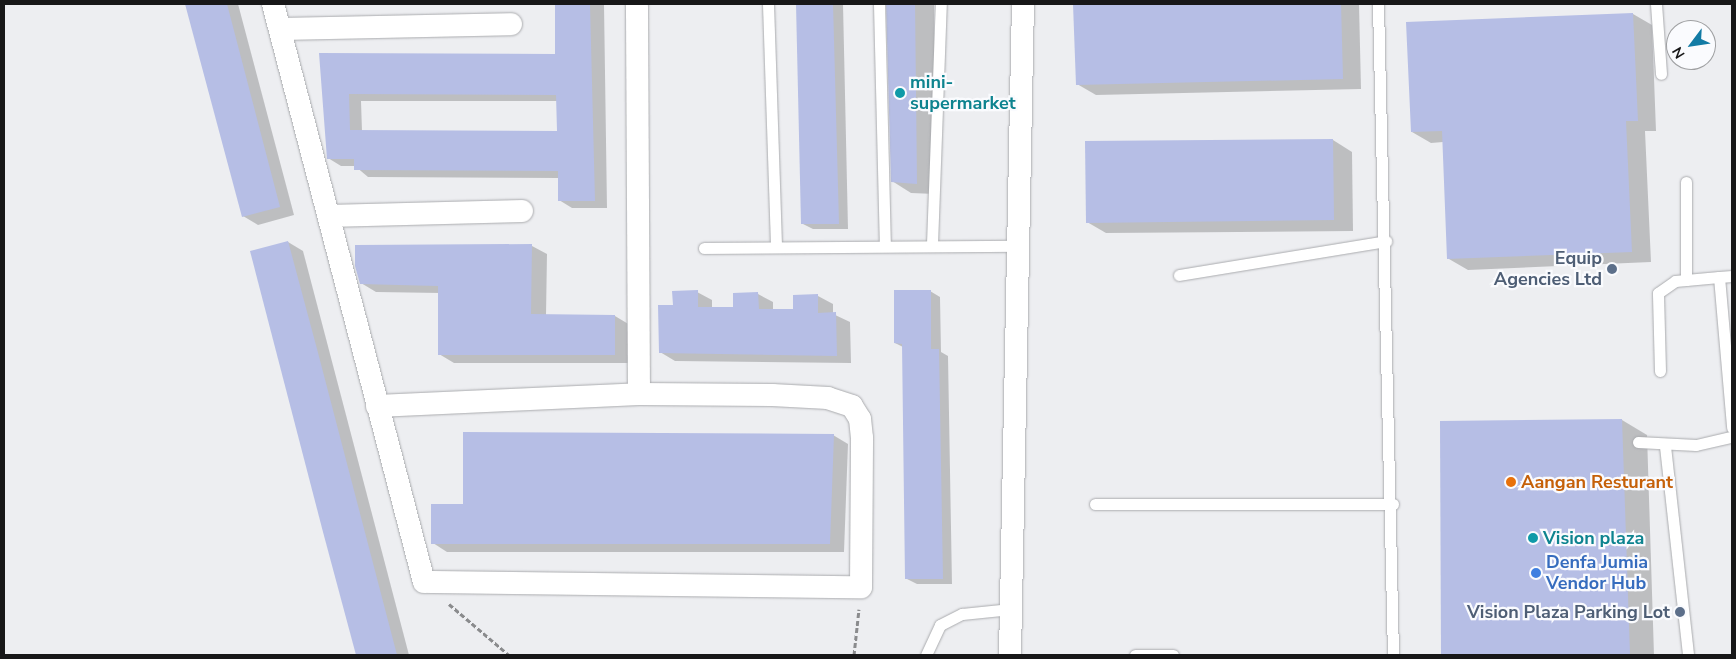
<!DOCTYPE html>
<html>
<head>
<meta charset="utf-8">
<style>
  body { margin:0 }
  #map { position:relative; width:1736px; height:659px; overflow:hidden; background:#edeef1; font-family:"Nunito Sans",sans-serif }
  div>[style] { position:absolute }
  .shadow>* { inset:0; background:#0003 }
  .building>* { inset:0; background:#b6bee5 }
  .path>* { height:3px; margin-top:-1.5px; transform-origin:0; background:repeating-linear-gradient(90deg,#8a8b8d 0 5px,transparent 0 7.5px) }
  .roads { filter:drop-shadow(0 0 1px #aaabae) drop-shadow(0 0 1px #aaabae) }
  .service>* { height:11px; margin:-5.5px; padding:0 5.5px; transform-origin:5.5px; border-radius:5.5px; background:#fff }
  .minor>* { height:22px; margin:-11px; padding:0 11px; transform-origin:11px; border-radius:11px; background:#fff }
  .dots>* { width:14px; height:14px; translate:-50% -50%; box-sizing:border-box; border:2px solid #fafbfe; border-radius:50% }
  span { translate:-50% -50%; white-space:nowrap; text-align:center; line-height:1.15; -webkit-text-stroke:4.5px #fafbfe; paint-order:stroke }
  .culture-label { font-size:18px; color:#0d838f; font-weight:700 }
  .left { translate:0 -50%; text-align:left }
  .service-label { font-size:18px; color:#4e5e75; font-weight:700 }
  .right { translate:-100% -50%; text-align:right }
  .food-label { font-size:18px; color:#c56008; font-weight:700 }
  .shop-label { font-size:18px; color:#366cbe; font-weight:700 }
  .frame { position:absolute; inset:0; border:5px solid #171718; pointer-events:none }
  .north { position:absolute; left:1666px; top:20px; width:50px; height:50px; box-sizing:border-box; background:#fafbfe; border:1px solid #9fa0a2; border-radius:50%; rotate:239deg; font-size:14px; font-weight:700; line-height:20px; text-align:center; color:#171718 }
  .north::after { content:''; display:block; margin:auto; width:18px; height:22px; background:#127ba5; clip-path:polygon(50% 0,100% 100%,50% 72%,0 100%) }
</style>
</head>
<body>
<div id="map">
  <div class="shadow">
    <i style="clip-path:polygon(186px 4px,238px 4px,294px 215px,258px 225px,243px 216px)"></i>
    <i style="clip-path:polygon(evenodd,555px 4px,604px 4px,607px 208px,572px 208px,559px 200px,559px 178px,368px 177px,355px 166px,341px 166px,328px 158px,320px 55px,557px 56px,555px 4px,361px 101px,558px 101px,558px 132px,362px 131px,361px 101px)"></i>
    <i style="clip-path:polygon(797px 4px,843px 4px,848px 229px,813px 229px,803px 224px)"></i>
    <i style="clip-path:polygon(888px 4px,934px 4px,935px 194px,911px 193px,892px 181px)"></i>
    <i style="clip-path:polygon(1076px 4px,1359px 4px,1361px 89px,1096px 95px,1077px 84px)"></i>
    <i style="clip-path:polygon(1633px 14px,1652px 25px,1656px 131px,1645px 131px,1651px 262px,1468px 270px,1449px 259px,1443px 142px,1431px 143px,1412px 132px)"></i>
    <i style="clip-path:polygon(1333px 140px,1352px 152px,1353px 231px,1106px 233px,1087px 222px)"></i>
    <i style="clip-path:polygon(288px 242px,303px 251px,409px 655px,358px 655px,251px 252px)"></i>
    <i style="clip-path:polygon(532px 246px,547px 254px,546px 316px,615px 316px,630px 325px,629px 363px,454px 363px,439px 354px,440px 293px,376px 292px,361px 283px)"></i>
    <i style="clip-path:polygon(930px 291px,940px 297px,941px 352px,948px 356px,952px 584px,917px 584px,907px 579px,903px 347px,895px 343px)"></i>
    <i style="clip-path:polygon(697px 292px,712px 300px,712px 308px,735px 308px,758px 294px,773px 302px,773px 310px,795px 310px,818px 296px,833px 304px,833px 314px,850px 322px,851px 363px,675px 361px,660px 352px,674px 306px)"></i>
    <i style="clip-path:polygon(1622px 420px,1647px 435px,1654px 655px,1442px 655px,1441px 422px)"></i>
    <i style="clip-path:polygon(833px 435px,848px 444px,844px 552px,447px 552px,433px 543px,464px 505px)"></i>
  </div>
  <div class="building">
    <i style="clip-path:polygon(185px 4px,227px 4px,280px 207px,242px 217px)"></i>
    <i style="clip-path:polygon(evenodd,555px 4px,590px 4px,595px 201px,558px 201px,558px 171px,354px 170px,354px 159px,327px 159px,319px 53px,555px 54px,555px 4px,349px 94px,556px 95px,557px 131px,350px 130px,349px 94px)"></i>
    <i style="clip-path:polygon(796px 4px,833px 4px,839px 224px,801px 224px)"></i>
    <i style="clip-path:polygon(886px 4px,915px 4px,917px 184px,891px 182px)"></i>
    <i style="clip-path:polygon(1073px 4px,1341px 4px,1343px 79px,1076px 85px)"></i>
    <i style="clip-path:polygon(1633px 13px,1638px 121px,1626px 121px,1632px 252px,1447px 259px,1442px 131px,1411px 132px,1406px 22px)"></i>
    <i style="clip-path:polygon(1333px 139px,1334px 220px,1086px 223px,1085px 141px)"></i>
    <i style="clip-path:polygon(288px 241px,317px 349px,397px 655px,356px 655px,323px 532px,250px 251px)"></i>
    <i style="clip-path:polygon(532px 244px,531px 314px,615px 315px,615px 355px,438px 355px,438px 286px,360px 284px,355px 266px,355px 245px)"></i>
    <i style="clip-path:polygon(698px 290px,698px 307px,733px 307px,733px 293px,758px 292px,759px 309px,793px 309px,793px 295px,818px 294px,818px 313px,836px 312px,837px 356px,659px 353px,658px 305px,673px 305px,672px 291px)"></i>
    <i style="clip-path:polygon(894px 290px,931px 290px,931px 349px,939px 349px,943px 579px,905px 579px,902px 344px,894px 343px)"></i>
    <i style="clip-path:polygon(1622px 419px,1630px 655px,1441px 655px,1440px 421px)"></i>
    <i style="clip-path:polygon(463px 432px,834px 434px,830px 544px,431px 544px,431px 504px,463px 504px)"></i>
  </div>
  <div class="path">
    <i style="left:449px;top:604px;width:79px;rotate:40.4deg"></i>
    <i style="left:854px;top:655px;width:46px;rotate:-83.8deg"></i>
  </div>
  <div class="roads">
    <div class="service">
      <i style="left:768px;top:4px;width:243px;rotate:88.1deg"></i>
      <i style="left:879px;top:4px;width:241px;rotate:88.6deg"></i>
      <i style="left:1378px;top:4px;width:651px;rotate:88.68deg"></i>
      <i style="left:1656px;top:4px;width:70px;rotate:85.9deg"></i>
      <i style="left:1686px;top:182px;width:98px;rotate:90deg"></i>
      <i style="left:932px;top:244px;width:240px;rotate:-87.9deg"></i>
      <i style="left:704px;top:248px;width:313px;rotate:-0.4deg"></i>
      <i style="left:1179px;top:275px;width:210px;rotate:-9.3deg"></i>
      <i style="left:1732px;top:276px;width:13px;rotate:176deg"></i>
      <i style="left:1719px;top:277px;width:151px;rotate:85deg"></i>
      <i style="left:1660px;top:371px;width:78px;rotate:-91.5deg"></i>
      <i style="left:1658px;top:293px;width:21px;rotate:-35deg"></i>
      <i style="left:1675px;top:281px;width:44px;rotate:-5.2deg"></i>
      <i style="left:1638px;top:442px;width:58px;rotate:3deg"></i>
      <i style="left:1696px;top:445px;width:37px;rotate:-13deg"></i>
      <i style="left:1665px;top:446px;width:210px;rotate:83.7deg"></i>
      <i style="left:1095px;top:504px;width:298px"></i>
      <i style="left:926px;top:655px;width:33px;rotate:-65deg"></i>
      <i style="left:940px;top:625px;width:25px;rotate:-27deg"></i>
      <i style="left:962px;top:614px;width:49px;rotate:-5.8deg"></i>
      <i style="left:1135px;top:655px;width:38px"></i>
    </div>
    <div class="minor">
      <i style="left:273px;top:4px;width:597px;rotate:75.36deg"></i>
      <i style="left:424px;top:582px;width:437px;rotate:0.7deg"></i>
      <i style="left:861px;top:587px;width:149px;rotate:-89.6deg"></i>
      <i style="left:862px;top:438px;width:19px;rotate:-96deg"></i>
      <i style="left:860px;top:419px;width:15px;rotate:-122deg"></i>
      <i style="left:852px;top:406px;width:25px;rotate:-162deg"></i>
      <i style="left:828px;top:398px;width:56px;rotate:-176.9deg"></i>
      <i style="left:772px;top:395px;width:133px;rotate:-179.6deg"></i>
      <i style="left:280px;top:29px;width:231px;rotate:-1.2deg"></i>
      <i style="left:329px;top:216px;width:193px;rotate:-1.5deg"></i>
      <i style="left:377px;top:406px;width:262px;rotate:-2.6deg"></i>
      <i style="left:639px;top:394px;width:390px;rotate:-90.3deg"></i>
      <i style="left:1010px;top:655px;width:651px;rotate:-88.86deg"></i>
    </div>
  </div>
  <div class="dots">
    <i style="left:900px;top:93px;background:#0f9aa8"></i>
    <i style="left:1612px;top:269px;background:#5c6f8a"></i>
    <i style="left:1511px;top:482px;background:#e8710a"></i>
    <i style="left:1533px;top:538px;background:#0f9aa8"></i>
    <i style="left:1536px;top:573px;background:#3f7fe0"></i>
    <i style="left:1680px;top:612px;background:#5c6f8a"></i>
  </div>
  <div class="culture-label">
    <span class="left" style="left:910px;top:93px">mini-<br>supermarket</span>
    <span class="left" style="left:1543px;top:538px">Vision plaza</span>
  </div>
  <div class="service-label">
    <span class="right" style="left:1602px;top:269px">Equip<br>Agencies Ltd</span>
    <span class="right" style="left:1670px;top:612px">Vision Plaza Parking Lot</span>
  </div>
  <div class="food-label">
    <span class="left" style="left:1521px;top:482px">Aangan Resturant</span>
  </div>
  <div class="shop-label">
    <span class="left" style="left:1546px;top:573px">Denfa Jumia<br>Vendor Hub</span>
  </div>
  <div class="frame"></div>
  <div class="north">N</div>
</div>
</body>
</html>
